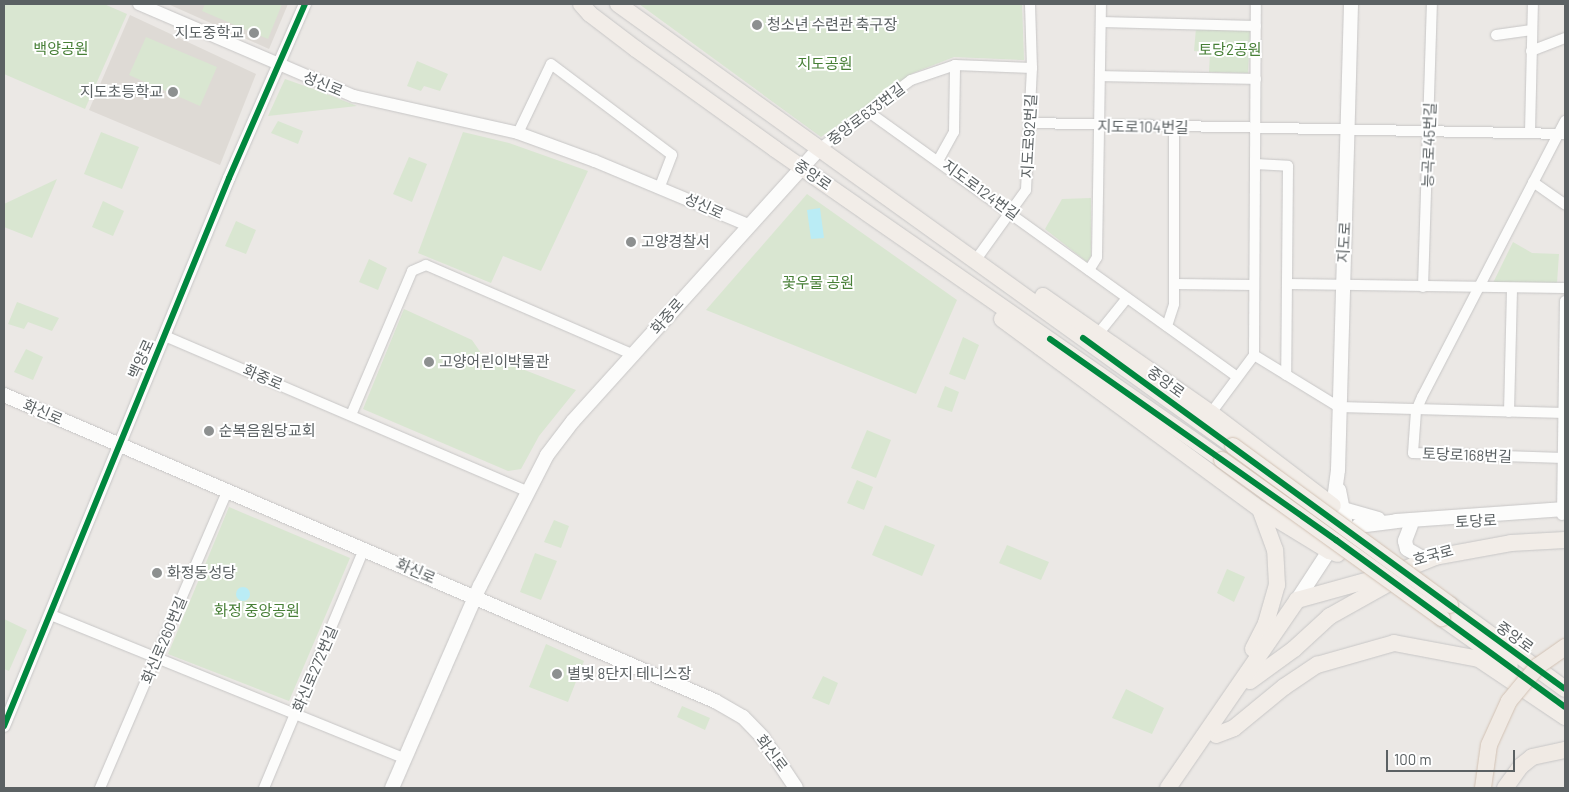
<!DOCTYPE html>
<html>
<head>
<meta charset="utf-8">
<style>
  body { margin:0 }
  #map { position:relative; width:1569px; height:792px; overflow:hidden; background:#ebe8e5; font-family:Barlow,"Noto Sans KR",sans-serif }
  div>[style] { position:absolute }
  .education>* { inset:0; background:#dedad5 }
  .green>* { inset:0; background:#d9e6d1 }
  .water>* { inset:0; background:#baecf5 }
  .round { border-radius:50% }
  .roads { filter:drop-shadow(0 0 1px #c7c6c6) drop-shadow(0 0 1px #c7c6c6) }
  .minor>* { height:10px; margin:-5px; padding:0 5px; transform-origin:5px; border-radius:5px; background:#fcfcfb }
  .tertiary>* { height:12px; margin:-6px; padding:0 6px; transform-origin:6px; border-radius:6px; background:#fcfcfb }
  .secondary>* { height:14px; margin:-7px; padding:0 7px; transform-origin:7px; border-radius:7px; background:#fcfcfb }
  .primary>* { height:16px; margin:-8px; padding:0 8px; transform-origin:8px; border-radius:8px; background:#f2ede8 }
  .trunk>* { height:16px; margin:-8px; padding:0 8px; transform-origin:8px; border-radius:8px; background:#f0eae4 }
  .bridges { filter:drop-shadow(0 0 1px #d2c2b4) drop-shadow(0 0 1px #d2c2b4) }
  .primary-bridge>* { height:16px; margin:-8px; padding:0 8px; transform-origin:8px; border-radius:8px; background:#f2ede8 }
  .trunk-bridge>* { height:16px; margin:-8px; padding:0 8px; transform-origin:8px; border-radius:8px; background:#f0eae4 }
  .cycleway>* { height:6px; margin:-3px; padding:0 3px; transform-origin:3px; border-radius:3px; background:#00873e }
  .dots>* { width:14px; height:14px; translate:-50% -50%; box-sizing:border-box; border:2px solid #fff; border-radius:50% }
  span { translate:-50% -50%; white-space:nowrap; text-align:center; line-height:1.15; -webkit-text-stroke:4px #fff; paint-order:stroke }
  .poi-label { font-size:15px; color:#5b6163 }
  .left { translate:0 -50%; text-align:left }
  .right { translate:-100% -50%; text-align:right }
  .park-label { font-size:15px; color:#477f36 }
  .street-label { font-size:15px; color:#5b6163 }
  .frame { position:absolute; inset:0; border:5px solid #5b6163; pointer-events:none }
  .scale { position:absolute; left:1386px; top:750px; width:129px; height:22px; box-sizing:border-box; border:2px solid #5b6163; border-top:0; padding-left:6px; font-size:15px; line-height:18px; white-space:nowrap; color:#5b6163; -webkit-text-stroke:4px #fff; paint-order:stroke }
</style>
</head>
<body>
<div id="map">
  <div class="education">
    <i style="clip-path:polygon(168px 4px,288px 4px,269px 49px)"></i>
    <i style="clip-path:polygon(130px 15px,256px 74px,220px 165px,89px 110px)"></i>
  </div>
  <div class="green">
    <i style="clip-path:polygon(4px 4px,104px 4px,127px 14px,85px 109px,4px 74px)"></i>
    <i style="clip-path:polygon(205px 4px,282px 4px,268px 39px,202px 11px)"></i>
    <i style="clip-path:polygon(639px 4px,1022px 4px,1024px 60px,954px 57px,913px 73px,821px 137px)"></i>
    <i style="clip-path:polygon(1196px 28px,1250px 31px,1248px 73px,1209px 72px,1210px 53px,1194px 51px)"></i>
    <i style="clip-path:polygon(146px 37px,217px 67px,200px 106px,129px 75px)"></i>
    <i style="clip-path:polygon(417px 61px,448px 74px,440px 91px,424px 86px,421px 91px,407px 86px)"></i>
    <i style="clip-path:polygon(285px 79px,319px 91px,357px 106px,268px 116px)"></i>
    <i style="clip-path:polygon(278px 121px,303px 131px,298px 144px,271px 133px)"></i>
    <i style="clip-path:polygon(101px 132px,139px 147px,122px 189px,84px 174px)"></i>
    <i style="clip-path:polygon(463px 132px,509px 143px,588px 171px,541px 271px,503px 256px,491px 283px,418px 253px)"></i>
    <i style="clip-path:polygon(409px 157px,427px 164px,412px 202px,393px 194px)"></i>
    <i style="clip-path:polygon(57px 179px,32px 238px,4px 227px,4px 204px)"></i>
    <i style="clip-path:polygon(807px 194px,957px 300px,916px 394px,706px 310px)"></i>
    <i style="clip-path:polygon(1091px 198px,1091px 256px,1087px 262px,1045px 229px,1062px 199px)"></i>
    <i style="clip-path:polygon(103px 201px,124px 211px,113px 236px,92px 227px)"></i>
    <i style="clip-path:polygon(236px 221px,256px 230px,246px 254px,225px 246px)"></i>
    <i style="clip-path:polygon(1513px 242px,1532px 253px,1559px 254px,1557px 283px,1493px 283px)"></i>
    <i style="clip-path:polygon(369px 259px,387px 268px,378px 290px,359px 282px)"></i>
    <i style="clip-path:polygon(17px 302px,59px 318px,52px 331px,28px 322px,24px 329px,8px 324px)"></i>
    <i style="clip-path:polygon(404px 309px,472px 340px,481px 353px,576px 390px,539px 436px,521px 469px,508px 471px,363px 409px)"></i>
    <i style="clip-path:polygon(963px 337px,979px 345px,965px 380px,949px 374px)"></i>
    <i style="clip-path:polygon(26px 349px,43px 357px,33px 380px,14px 372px)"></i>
    <i style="clip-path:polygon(945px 386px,959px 392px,952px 412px,937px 407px)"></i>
    <i style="clip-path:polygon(867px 430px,891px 440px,876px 478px,851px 468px)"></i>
    <i style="clip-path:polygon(857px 480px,873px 487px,864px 510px,847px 503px)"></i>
    <i style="clip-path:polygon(229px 507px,350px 558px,289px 701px,168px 654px)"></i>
    <i style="clip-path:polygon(554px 520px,569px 526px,561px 548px,544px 542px)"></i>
    <i style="clip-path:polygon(885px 525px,935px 545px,922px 576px,872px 555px)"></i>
    <i style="clip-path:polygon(1007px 545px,1049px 562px,1041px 580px,999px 563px)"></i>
    <i style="clip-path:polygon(535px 553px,557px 561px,541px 600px,520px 592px)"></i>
    <i style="clip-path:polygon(1227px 569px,1245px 577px,1234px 602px,1217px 593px)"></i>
    <i style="clip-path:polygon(4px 619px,27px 630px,9px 671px,4px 669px)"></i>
    <i style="clip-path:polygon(546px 644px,584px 661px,568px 702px,529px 687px)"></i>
    <i style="clip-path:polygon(823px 676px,838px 683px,829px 705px,812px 698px)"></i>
    <i style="clip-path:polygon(1126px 689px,1164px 708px,1152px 734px,1112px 718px)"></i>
    <i style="clip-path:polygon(682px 706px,710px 718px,705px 730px,677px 717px)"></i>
  </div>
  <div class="water">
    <i style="clip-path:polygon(820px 208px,824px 238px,811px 239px,807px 210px)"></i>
    <i class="round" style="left:236px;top:587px;width:14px;height:14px"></i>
  </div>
  <div class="roads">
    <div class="minor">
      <i style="left:1101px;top:22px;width:155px;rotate:1.5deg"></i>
      <i style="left:1496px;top:35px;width:36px;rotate:-8deg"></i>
      <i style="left:1531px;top:51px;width:36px;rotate:-21deg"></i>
      <i style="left:1100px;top:76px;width:156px;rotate:1.1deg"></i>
      <i style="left:870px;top:113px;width:452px;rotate:35.7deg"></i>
      <i style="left:1031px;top:123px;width:534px;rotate:1.18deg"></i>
      <i style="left:1530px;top:132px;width:128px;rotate:-88.7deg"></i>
      <i style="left:518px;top:133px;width:76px;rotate:-64.4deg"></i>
      <i style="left:551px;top:64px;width:151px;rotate:36.9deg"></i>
      <i style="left:672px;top:155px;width:34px;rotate:111deg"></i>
      <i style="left:819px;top:149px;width:115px;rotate:-36.9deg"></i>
      <i style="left:911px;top:80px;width:46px;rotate:-18.8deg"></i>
      <i style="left:955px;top:65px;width:77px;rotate:2.2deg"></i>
      <i style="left:939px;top:159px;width:31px;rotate:-61deg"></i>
      <i style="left:954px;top:132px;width:67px;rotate:-89.1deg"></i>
      <i style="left:1255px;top:164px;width:33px;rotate:3deg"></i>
      <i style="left:1288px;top:166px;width:209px;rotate:90.5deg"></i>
      <i style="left:1533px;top:182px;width:39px;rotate:35deg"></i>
      <i style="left:980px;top:254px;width:79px;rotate:-54.3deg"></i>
      <i style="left:1026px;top:190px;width:122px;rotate:-87.2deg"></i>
      <i style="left:1032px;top:68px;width:64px;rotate:-91.8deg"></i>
      <i style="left:1089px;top:270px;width:15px;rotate:-58deg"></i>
      <i style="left:1097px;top:257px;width:253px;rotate:-89.1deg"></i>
      <i style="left:1174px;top:284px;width:80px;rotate:0.7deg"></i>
      <i style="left:1287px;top:284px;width:278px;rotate:0.8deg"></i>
      <i style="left:1423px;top:287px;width:283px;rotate:-88.2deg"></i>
      <i style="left:1167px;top:326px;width:23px;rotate:-72deg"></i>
      <i style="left:1174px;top:304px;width:176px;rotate:-90deg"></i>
      <i style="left:1098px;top:334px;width:46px;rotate:-51.1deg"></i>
      <i style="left:165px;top:336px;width:393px;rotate:23.2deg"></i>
      <i style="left:1254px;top:355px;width:100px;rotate:31.5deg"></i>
      <i style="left:1339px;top:407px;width:226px;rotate:1.5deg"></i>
      <i style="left:1509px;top:412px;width:124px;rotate:-88.6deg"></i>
      <i style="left:1211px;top:413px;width:72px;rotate:-53.4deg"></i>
      <i style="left:1254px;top:355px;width:351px;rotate:-89.7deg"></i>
      <i style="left:351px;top:415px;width:156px;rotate:-67deg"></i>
      <i style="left:412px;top:271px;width:15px;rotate:-23deg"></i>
      <i style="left:426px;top:265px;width:227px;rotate:23.4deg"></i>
      <i style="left:1563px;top:458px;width:150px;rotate:-178.1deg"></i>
      <i style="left:1413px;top:453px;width:42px;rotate:-85.9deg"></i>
      <i style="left:1416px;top:411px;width:15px;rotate:-67deg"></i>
      <i style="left:1422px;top:397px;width:311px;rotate:-62.6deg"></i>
      <i style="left:1562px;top:515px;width:214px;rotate:-89.2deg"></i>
      <i style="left:51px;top:615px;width:382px;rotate:22.1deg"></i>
      <i style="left:100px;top:788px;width:323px;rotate:-66.8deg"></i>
      <i style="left:264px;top:788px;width:259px;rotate:-67.3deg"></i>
    </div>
    <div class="tertiary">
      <i style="left:139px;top:4px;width:234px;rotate:23.2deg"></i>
      <i style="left:354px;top:96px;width:168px;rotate:12.7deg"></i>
      <i style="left:518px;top:133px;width:82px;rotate:20deg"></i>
      <i style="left:595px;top:161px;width:166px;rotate:22.7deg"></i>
      <i style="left:4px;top:726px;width:592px;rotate:-67.68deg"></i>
      <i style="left:229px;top:178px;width:190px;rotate:-66.4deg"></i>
    </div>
    <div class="secondary">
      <i style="left:4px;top:395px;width:774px;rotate:23.29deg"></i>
      <i style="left:715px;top:701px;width:32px;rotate:30deg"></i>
      <i style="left:743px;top:717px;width:28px;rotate:46deg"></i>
      <i style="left:762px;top:737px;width:61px;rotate:56.3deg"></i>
      <i style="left:1339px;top:490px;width:32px;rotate:79deg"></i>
      <i style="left:1345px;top:521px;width:14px;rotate:102deg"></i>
      <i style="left:1336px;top:507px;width:44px;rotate:15.9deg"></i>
      <i style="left:1332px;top:515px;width:45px;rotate:-82.4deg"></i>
      <i style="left:1338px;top:470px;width:466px;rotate:-88.4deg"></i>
      <i style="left:1411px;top:525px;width:17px;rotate:111deg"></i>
      <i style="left:1405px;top:541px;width:8px;rotate:76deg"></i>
      <i style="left:1407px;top:549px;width:16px;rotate:30deg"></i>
      <i style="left:1421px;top:557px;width:13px"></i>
      <i style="left:1344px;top:537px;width:18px;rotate:-38deg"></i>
      <i style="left:1358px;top:526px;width:38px;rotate:-7deg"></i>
      <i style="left:1396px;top:521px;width:169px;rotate:-4.1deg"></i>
      <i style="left:1297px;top:600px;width:59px;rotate:-56.9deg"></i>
      <i style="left:1329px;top:551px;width:10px;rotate:-84deg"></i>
      <i style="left:392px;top:788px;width:220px;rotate:-66.5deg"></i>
      <i style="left:480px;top:586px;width:147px;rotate:-62.9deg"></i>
      <i style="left:547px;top:455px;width:43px;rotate:-52.6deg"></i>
      <i style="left:573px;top:421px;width:367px;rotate:-47.9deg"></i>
    </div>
    <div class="primary">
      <i style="left:581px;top:4px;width:13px;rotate:48deg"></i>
      <i style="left:590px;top:14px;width:58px;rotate:37.3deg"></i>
      <i style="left:636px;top:49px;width:171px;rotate:35.7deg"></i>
      <i style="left:775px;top:149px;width:545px;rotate:34.83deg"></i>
      <i style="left:618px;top:4px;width:757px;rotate:35.7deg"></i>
      <i style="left:1043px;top:296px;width:205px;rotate:34.9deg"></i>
      <i style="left:1211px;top:413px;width:153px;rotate:37.3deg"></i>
      <i style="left:1002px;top:319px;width:320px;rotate:36.4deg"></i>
      <i style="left:1260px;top:509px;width:81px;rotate:31.3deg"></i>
      <i style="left:1329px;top:551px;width:9px;rotate:18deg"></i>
      <i style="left:1450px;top:605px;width:142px;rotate:36.1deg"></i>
      <i style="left:1442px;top:618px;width:83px;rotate:35.2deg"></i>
      <i style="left:1253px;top:649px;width:29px;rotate:-63deg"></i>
      <i style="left:1266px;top:623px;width:40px;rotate:-74deg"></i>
      <i style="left:1277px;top:585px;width:35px;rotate:-93deg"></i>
      <i style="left:1275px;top:550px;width:44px;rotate:-110.1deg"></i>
      <i style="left:1250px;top:681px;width:54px;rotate:-36deg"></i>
      <i style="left:1294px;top:649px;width:49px;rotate:-42.5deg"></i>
      <i style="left:1330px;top:616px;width:72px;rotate:-29.1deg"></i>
      <i style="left:1216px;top:735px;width:19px;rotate:-21deg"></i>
      <i style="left:1234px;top:728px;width:65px;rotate:-39.4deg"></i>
      <i style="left:1284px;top:687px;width:40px;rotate:-34deg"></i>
      <i style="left:1317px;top:665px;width:80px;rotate:-15.9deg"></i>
      <i style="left:1394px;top:643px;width:86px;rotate:10.7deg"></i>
      <i style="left:1479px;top:659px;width:104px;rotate:34deg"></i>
      <i style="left:1168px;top:788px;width:228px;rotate:-55.5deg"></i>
      <i style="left:1297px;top:600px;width:105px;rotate:-15.5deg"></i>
      <i style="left:1398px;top:572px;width:40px;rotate:-22deg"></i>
      <i style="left:1435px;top:557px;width:77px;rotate:-10.4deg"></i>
      <i style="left:1511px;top:543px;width:54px;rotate:-3.2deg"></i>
    </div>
    <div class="trunk">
      <i style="left:1505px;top:788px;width:27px;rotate:-54deg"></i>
      <i style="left:1521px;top:766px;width:14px;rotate:-39deg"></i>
      <i style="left:1532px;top:757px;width:34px;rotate:-12deg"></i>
    </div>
  </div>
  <div class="bridges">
    <div class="primary-bridge">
      <i style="left:1233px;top:446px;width:269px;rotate:36.2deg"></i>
      <i style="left:1222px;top:460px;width:271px;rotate:35.7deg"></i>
    </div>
    <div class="trunk-bridge">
      <i style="left:1483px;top:788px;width:43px;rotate:-82.1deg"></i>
      <i style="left:1489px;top:745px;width:48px;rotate:-65.6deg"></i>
      <i style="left:1509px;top:701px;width:45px;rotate:-50.4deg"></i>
      <i style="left:1538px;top:666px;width:33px;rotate:-35deg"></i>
    </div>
  </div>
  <div class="cycleway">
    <i style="left:1083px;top:338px;width:596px;rotate:36.06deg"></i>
    <i style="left:1050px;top:339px;width:350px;rotate:35.1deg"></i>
    <i style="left:1336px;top:540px;width:283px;rotate:36.1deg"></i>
    <i style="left:4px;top:726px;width:592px;rotate:-67.68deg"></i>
    <i style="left:229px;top:178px;width:190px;rotate:-66.4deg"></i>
  </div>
  <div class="dots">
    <i style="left:757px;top:25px;background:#8d9090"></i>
    <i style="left:254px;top:33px;background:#8d9090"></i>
    <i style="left:173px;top:92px;background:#8d9090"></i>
    <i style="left:631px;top:242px;background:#8d9090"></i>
    <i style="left:429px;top:362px;background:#8d9090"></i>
    <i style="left:209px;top:431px;background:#8d9090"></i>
    <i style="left:157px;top:573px;background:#8d9090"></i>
    <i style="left:557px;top:674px;background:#8d9090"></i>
  </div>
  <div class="poi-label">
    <span class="left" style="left:767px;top:25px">청소년 수련관 축구장</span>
    <span class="right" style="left:244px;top:33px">지도중학교</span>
    <span class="right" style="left:163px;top:92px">지도초등학교</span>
    <span class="left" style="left:641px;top:242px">고양경찰서</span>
    <span class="left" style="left:439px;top:362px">고양어린이박물관</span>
    <span class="left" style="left:219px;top:431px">순복음원당교회</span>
    <span class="left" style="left:167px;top:573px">화정동성당</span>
    <span class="left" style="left:567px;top:674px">별빛 8단지 테니스장</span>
  </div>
  <div class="park-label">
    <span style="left:61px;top:49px">백양공원</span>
    <span style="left:1230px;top:50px">토당2공원</span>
    <span style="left:825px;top:64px">지도공원</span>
    <span style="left:818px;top:283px">꽃우물 공원</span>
    <span style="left:257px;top:611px">화정 중앙공원</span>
  </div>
  <div class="street-label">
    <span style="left:323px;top:84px;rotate:22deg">성신로</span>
    <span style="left:866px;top:114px;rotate:-37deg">중앙로633번길</span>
    <span style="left:1143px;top:127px;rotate:1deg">지도로104번길</span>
    <span style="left:1029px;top:136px;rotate:-87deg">지도로92번길</span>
    <span style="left:1429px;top:145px;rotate:-88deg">능곡로45번길</span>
    <span style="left:813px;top:175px;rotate:35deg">중앙로</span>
    <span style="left:981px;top:190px;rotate:36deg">지도로124번길</span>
    <span style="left:704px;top:206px;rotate:24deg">성신로</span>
    <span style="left:1344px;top:242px;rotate:-87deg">지도로</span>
    <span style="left:667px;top:316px;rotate:-49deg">화중로</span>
    <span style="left:141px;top:359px;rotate:-66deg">백양로</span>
    <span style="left:263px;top:377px;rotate:23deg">화중로</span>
    <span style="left:1166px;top:382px;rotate:36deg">중앙로</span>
    <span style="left:43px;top:412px;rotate:23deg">화신로</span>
    <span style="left:1467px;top:455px;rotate:2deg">토당로168번길</span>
    <span style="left:1476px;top:521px;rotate:-3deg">토당로</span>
    <span style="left:1433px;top:555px;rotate:-15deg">호국로</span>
    <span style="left:416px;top:571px;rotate:23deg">화신로</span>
    <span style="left:1515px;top:637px;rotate:36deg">중앙로</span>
    <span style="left:164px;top:640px;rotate:-67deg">화신로260번길</span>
    <span style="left:315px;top:669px;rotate:-67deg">화신로272번길</span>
    <span style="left:772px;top:753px;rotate:53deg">화신로</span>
  </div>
  <div class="frame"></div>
  <div class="scale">100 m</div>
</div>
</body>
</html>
